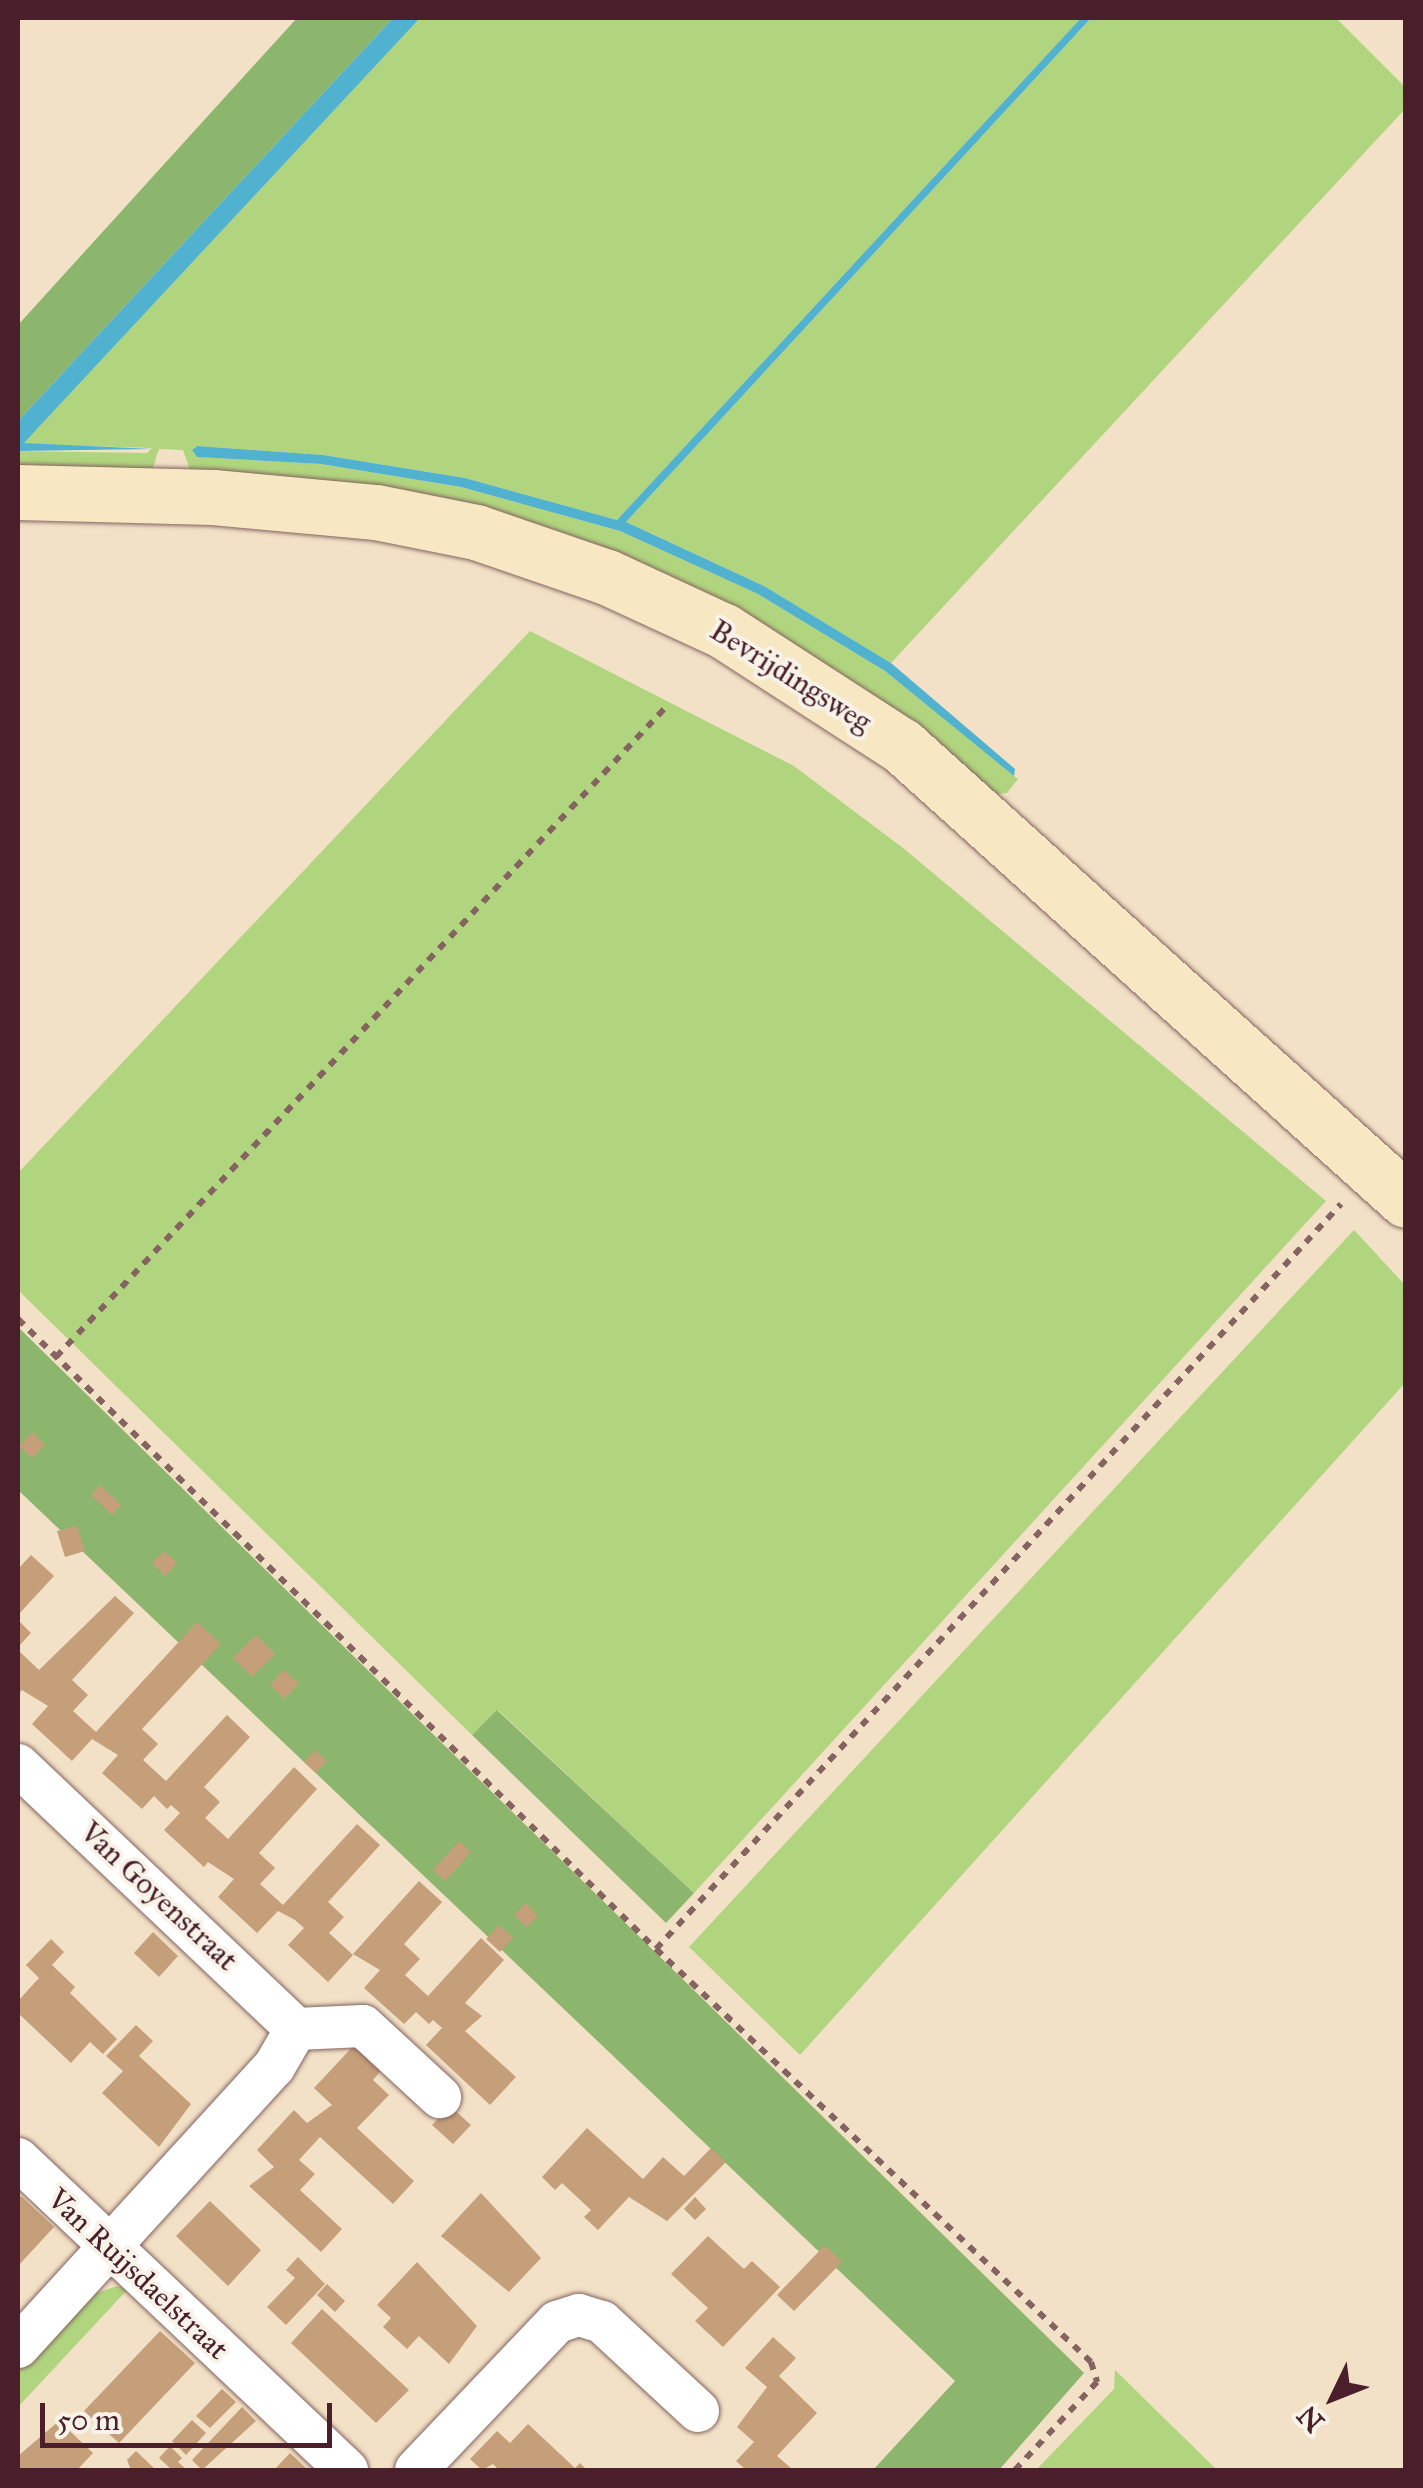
<!DOCTYPE html>
<html>
<head>
<meta charset="utf-8">
<style>
  body { margin:0 }
  #map { position:relative; width:1423px; height:2488px; overflow:hidden; background:#f2e1c6; font-family:"IM FELL Great Primer",serif }
  div>[style] { position:absolute }
  .green>* { inset:0; background:#b0d57e }
  .forest>* { inset:0; background:#8cb66d }
  .water>* { inset:0; background:#50b2cf }
  .building>* { inset:0; background:#c49f79 }
  .path>* { height:6px; margin-top:-3px; transform-origin:0; background:repeating-linear-gradient(90deg,#856361 0 8px,transparent 0 16px) }
  .roads { filter:drop-shadow(0 0 2px #856361) drop-shadow(0 0 2px #856361) }
  .street>* { height:42px; margin:-21px; padding:0 21px; transform-origin:21px; border-radius:21px; background:#fff }
  .secondary>* { height:55px; margin:-27.5px; padding:0 27.5px; transform-origin:27.5px; border-radius:27.5px; background:#f7e8c3 }
  span { translate:-50% -50%; white-space:nowrap; text-align:center; line-height:1.15; -webkit-text-stroke:8px #f7f3e8; paint-order:stroke }
  .street-label { font-size:30px; color:#4a1f2b }
  .frame { position:absolute; inset:0; border:20px solid #4a1f2b; pointer-events:none }
  .north { position:absolute; left:1283px; top:2348px; width:100px; height:100px; -webkit-text-stroke:8px #f7f3e8; paint-order:stroke; rotate:227deg; font-size:28px; font-weight:700; line-height:40px; text-align:center; color:#4a1f2b }
  .north::after { content:''; display:block; margin:auto; width:35px; height:45px; background:#4a1f2b; clip-path:polygon(50% 0,100% 100%,50% 72%,0 100%) }
  .scale { position:absolute; left:40px; top:2403px; width:292px; height:45px; box-sizing:border-box; border:5px solid #4a1f2b; border-top:0; padding-left:12px; font-size:30px; line-height:35px; white-space:nowrap; color:#4a1f2b; -webkit-text-stroke:8px #f7f3e8; paint-order:stroke }
</style>
</head>
<body>
<div id="map">
  <div class="green">
    <i style="clip-path:polygon(420px 18px,1081px 18px,617px 520px,465px 478px,323px 455px,197px 446px,192px 450px,197px 457px,321px 464px,461px 487px,620px 531px,758px 594px,885px 671px,1018px 779px,1007px 793px,989px 795px,794px 646px,191px 473px,183px 450px,159px 449px,151px 473px,18px 468px,18px 451px,147px 453px,152px 448px,23px 444px)"></i>
    <i style="clip-path:polygon(1091px 18px,1336px 18px,1405px 87px,1405px 109px,891px 663px,764px 586px,626px 522px)"></i>
    <i style="clip-path:polygon(530px 631px,794px 766px,903px 848px,1326px 1201px,694px 1893px,498px 1710px,472px 1735px,18px 1290px,18px 1173px)"></i>
    <i style="clip-path:polygon(1354px 1230px,1405px 1285px,1405px 1383px,800px 2055px,689px 1947px)"></i>
    <i style="clip-path:polygon(117px 2286px,128px 2289px,18px 2407px,18px 2370px,85px 2297px)"></i>
    <i style="clip-path:polygon(1115px 2370px,1217px 2470px,1036px 2470px,1114px 2389px)"></i>
  </div>
  <div class="forest">
    <i style="clip-path:polygon(297px 18px,393px 18px,18px 421px,18px 325px)"></i>
    <i style="clip-path:polygon(18px 1327px,1084px 2373px,999px 2470px,873px 2470px,955px 2381px,18px 1490px)"></i>
    <i style="clip-path:polygon(497px 1710px,694px 1893px,666px 1923px,472px 1735px)"></i>
  </div>
  <div class="water">
    <i style="clip-path:polygon(393px 18px,420px 18px,24px 443px,153px 449px,18px 451px,18px 421px)"></i>
    <i style="clip-path:polygon(1081px 18px,1091px 18px,626px 522px,764px 586px,891px 663px,1015px 769px,1014px 776px,885px 671px,758px 594px,620px 531px,461px 487px,321px 464px,197px 457px,192px 450px,197px 446px,323px 455px,465px 478px,617px 520px)"></i>
  </div>
  <div class="building">
    <i style="clip-path:polygon(32px 1432px,45px 1445px,32px 1458px,19px 1446px)"></i>
    <i style="clip-path:polygon(100px 1485px,121px 1505px,112px 1515px,91px 1495px)"></i>
    <i style="clip-path:polygon(77px 1526px,85px 1551px,65px 1557px,57px 1531px)"></i>
    <i style="clip-path:polygon(164px 1551px,177px 1563px,165px 1576px,152px 1563px)"></i>
    <i style="clip-path:polygon(31px 1555px,54px 1576px,18px 1615px,18px 1569px)"></i>
    <i style="clip-path:polygon(115px 1596px,134px 1613px,72px 1680px,88px 1695px,73px 1711px,96px 1732px,197px 1622px,221px 1644px,142px 1729px,158px 1744px,143px 1760px,166px 1781px,227px 1715px,250px 1737px,204px 1787px,220px 1802px,205px 1818px,228px 1839px,294px 1767px,317px 1789px,259px 1853px,275px 1868px,260px 1884px,283px 1905px,357px 1824px,380px 1845px,328px 1902px,344px 1917px,329px 1933px,353px 1955px,328px 1982px,288px 1945px,304px 1928px,295px 1920px,278px 1911px,257px 1933px,218px 1897px,234px 1879px,208px 1862px,204px 1867px,164px 1830px,180px 1813px,171px 1805px,167px 1809px,154px 1796px,142px 1809px,102px 1773px,118px 1755px,92px 1739px,72px 1761px,32px 1724px,48px 1706px,22px 1690px,18px 1695px,18px 1650px,39px 1670px)"></i>
    <i style="clip-path:polygon(18px 1620px,31px 1633px,18px 1647px)"></i>
    <i style="clip-path:polygon(256px 1635px,275px 1654px,252px 1677px,233px 1658px)"></i>
    <i style="clip-path:polygon(283px 1670px,299px 1683px,284px 1699px,270px 1685px)"></i>
    <i style="clip-path:polygon(315px 1750px,327px 1761px,316px 1773px,304px 1762px)"></i>
    <i style="clip-path:polygon(459px 1841px,471px 1852px,445px 1881px,433px 1870px)"></i>
    <i style="clip-path:polygon(419px 1881px,442px 1902px,404px 1944px,420px 1959px,405px 1975px,428px 1996px,481px 1938px,504px 1960px,465px 2003px,482px 2016px,465px 2031px,516px 2077px,490px 2105px,426px 2045px,442px 2028px,433px 2020px,429px 2024px,416px 2012px,404px 2024px,364px 1988px,380px 1970px,353px 1954px)"></i>
    <i style="clip-path:polygon(526px 1903px,538px 1916px,527px 1927px,514px 1915px)"></i>
    <i style="clip-path:polygon(499px 1925px,513px 1938px,500px 1952px,486px 1939px)"></i>
    <i style="clip-path:polygon(153px 1932px,178px 1956px,159px 1977px,134px 1953px)"></i>
    <i style="clip-path:polygon(51px 1939px,64px 1952px,52px 1965px,75px 1987px,70px 1993px,117px 2039px,103px 2054px,90px 2042px,71px 2063px,18px 2013px,18px 2001px,39px 1978px,26px 1965px)"></i>
    <i style="clip-path:polygon(136px 2025px,153px 2041px,139px 2056px,191px 2104px,159px 2147px,102px 2093px,123px 2071px,106px 2056px)"></i>
    <i style="clip-path:polygon(357px 2042px,384px 2067px,373px 2080px,389px 2095px,357px 2128px,414px 2181px,393px 2204px,320px 2137px,299px 2160px,315px 2174px,300px 2190px,342px 2229px,321px 2252px,249px 2186px,274px 2167px,257px 2150px,294px 2110px,307px 2123px,332px 2105px,314px 2088px)"></i>
    <i style="clip-path:polygon(450px 2106px,471px 2125px,453px 2144px,432px 2125px)"></i>
    <i style="clip-path:polygon(587px 2128px,643px 2179px,663px 2157px,684px 2176px,711px 2148px,726px 2162px,667px 2221px,629px 2197px,598px 2230px,584px 2217px,591px 2210px,562px 2183px,555px 2190px,542px 2177px)"></i>
    <i style="clip-path:polygon(481px 2193px,541px 2258px,509px 2292px,441px 2236px)"></i>
    <i style="clip-path:polygon(21px 2196px,54px 2227px,18px 2266px,18px 2200px)"></i>
    <i style="clip-path:polygon(695px 2197px,706px 2209px,695px 2220px,684px 2209px)"></i>
    <i style="clip-path:polygon(210px 2201px,261px 2250px,228px 2286px,176px 2236px)"></i>
    <i style="clip-path:polygon(708px 2236px,744px 2269px,752px 2261px,780px 2287px,723px 2347px,695px 2321px,708px 2308px,671px 2274px)"></i>
    <i style="clip-path:polygon(825px 2245px,842px 2262px,794px 2311px,777px 2295px)"></i>
    <i style="clip-path:polygon(298px 2257px,325px 2284px,286px 2325px,267px 2307px,295px 2278px,286px 2270px)"></i>
    <i style="clip-path:polygon(417px 2262px,477px 2326px,449px 2364px,419px 2336px,407px 2349px,383px 2327px,391px 2318px,377px 2305px)"></i>
    <i style="clip-path:polygon(327px 2284px,345px 2301px,335px 2312px,317px 2295px)"></i>
    <i style="clip-path:polygon(322px 2309px,409px 2390px,376px 2423px,291px 2343px)"></i>
    <i style="clip-path:polygon(160px 2331px,195px 2363px,119px 2443px,84px 2411px)"></i>
    <i style="clip-path:polygon(773px 2337px,796px 2358px,779px 2376px,817px 2413px,777px 2456px,793px 2470px,746px 2470px,736px 2461px,754px 2442px,737px 2427px,767px 2387px,745px 2368px)"></i>
    <i style="clip-path:polygon(222px 2389px,236px 2402px,210px 2428px,196px 2416px)"></i>
    <i style="clip-path:polygon(242px 2407px,256px 2421px,202px 2470px,192px 2460px)"></i>
    <i style="clip-path:polygon(192px 2420px,206px 2433px,186px 2455px,172px 2441px)"></i>
    <i style="clip-path:polygon(59px 2421px,93px 2453px,77px 2470px,18px 2470px,18px 2456px)"></i>
    <i style="clip-path:polygon(528px 2424px,575px 2468px,580px 2463px,587px 2470px,499px 2470px,493px 2464px,482px 2470px,470px 2459px,497px 2431px,510px 2443px)"></i>
    <i style="clip-path:polygon(170px 2446px,182px 2458px,178px 2462px,187px 2470px,172px 2470px,159px 2458px)"></i>
    <i style="clip-path:polygon(136px 2451px,156px 2470px,131px 2470px,127px 2460px)"></i>
    <i style="clip-path:polygon(290px 2453px,308px 2470px,274px 2470px)"></i>
  </div>
  <div class="path">
    <i style="left:18px;top:1319px;width:897px;rotate:44.64deg"></i>
    <i style="left:656px;top:1949px;width:600px;rotate:43.51deg"></i>
    <i style="left:1091px;top:2362px;width:21px;rotate:73deg"></i>
    <i style="left:1097px;top:2382px;width:120px;rotate:133deg"></i>
    <i style="left:56px;top:1357px;width:893px;rotate:-46.82deg"></i>
    <i style="left:656px;top:1949px;width:1012px;rotate:-47.4deg"></i>
  </div>
  <div class="roads">
    <div class="street">
      <i style="left:18px;top:1765px;width:383px;rotate:43.5deg"></i>
      <i style="left:296px;top:2029px;width:67px;rotate:-2.6deg"></i>
      <i style="left:363px;top:2026px;width:105px;rotate:42.7deg"></i>
      <i style="left:18px;top:2159px;width:453px;rotate:43.4deg"></i>
      <i style="left:18px;top:2347px;width:379px;rotate:-47.6deg"></i>
      <i style="left:274px;top:2067px;width:44px;rotate:-59.9deg"></i>
      <i style="left:416px;top:2470px;width:204px;rotate:-46.4deg"></i>
      <i style="left:557px;top:2322px;width:23px;rotate:-18deg"></i>
      <i style="left:579px;top:2315px;width:24px;rotate:17deg"></i>
      <i style="left:602px;top:2322px;width:131px;rotate:42.8deg"></i>
    </div>
    <div class="secondary">
      <i style="left:18px;top:492px;width:195px;rotate:1.5deg"></i>
      <i style="left:213px;top:497px;width:164px;rotate:5.3deg"></i>
      <i style="left:376px;top:512px;width:102px;rotate:11.3deg"></i>
      <i style="left:476px;top:532px;width:139px;rotate:19deg"></i>
      <i style="left:607px;top:577px;width:129px;rotate:24.8deg"></i>
      <i style="left:724px;top:631px;width:212px;rotate:32.9deg"></i>
      <i style="left:902px;top:746px;width:678px;rotate:42.01deg"></i>
    </div>
  </div>
  <div class="street-label">
    <span style="left:791px;top:676px;rotate:32deg">Bevrijdingsweg</span>
    <span style="left:159px;top:1896px;rotate:43deg">Van Goyenstraat</span>
    <span style="left:138px;top:2274px;rotate:43deg">Van Ruijsdaelstraat</span>
  </div>
  <div class="frame"></div>
  <div class="north">N</div>
  <div class="scale">50 m</div>
</div>
</body>
</html>
